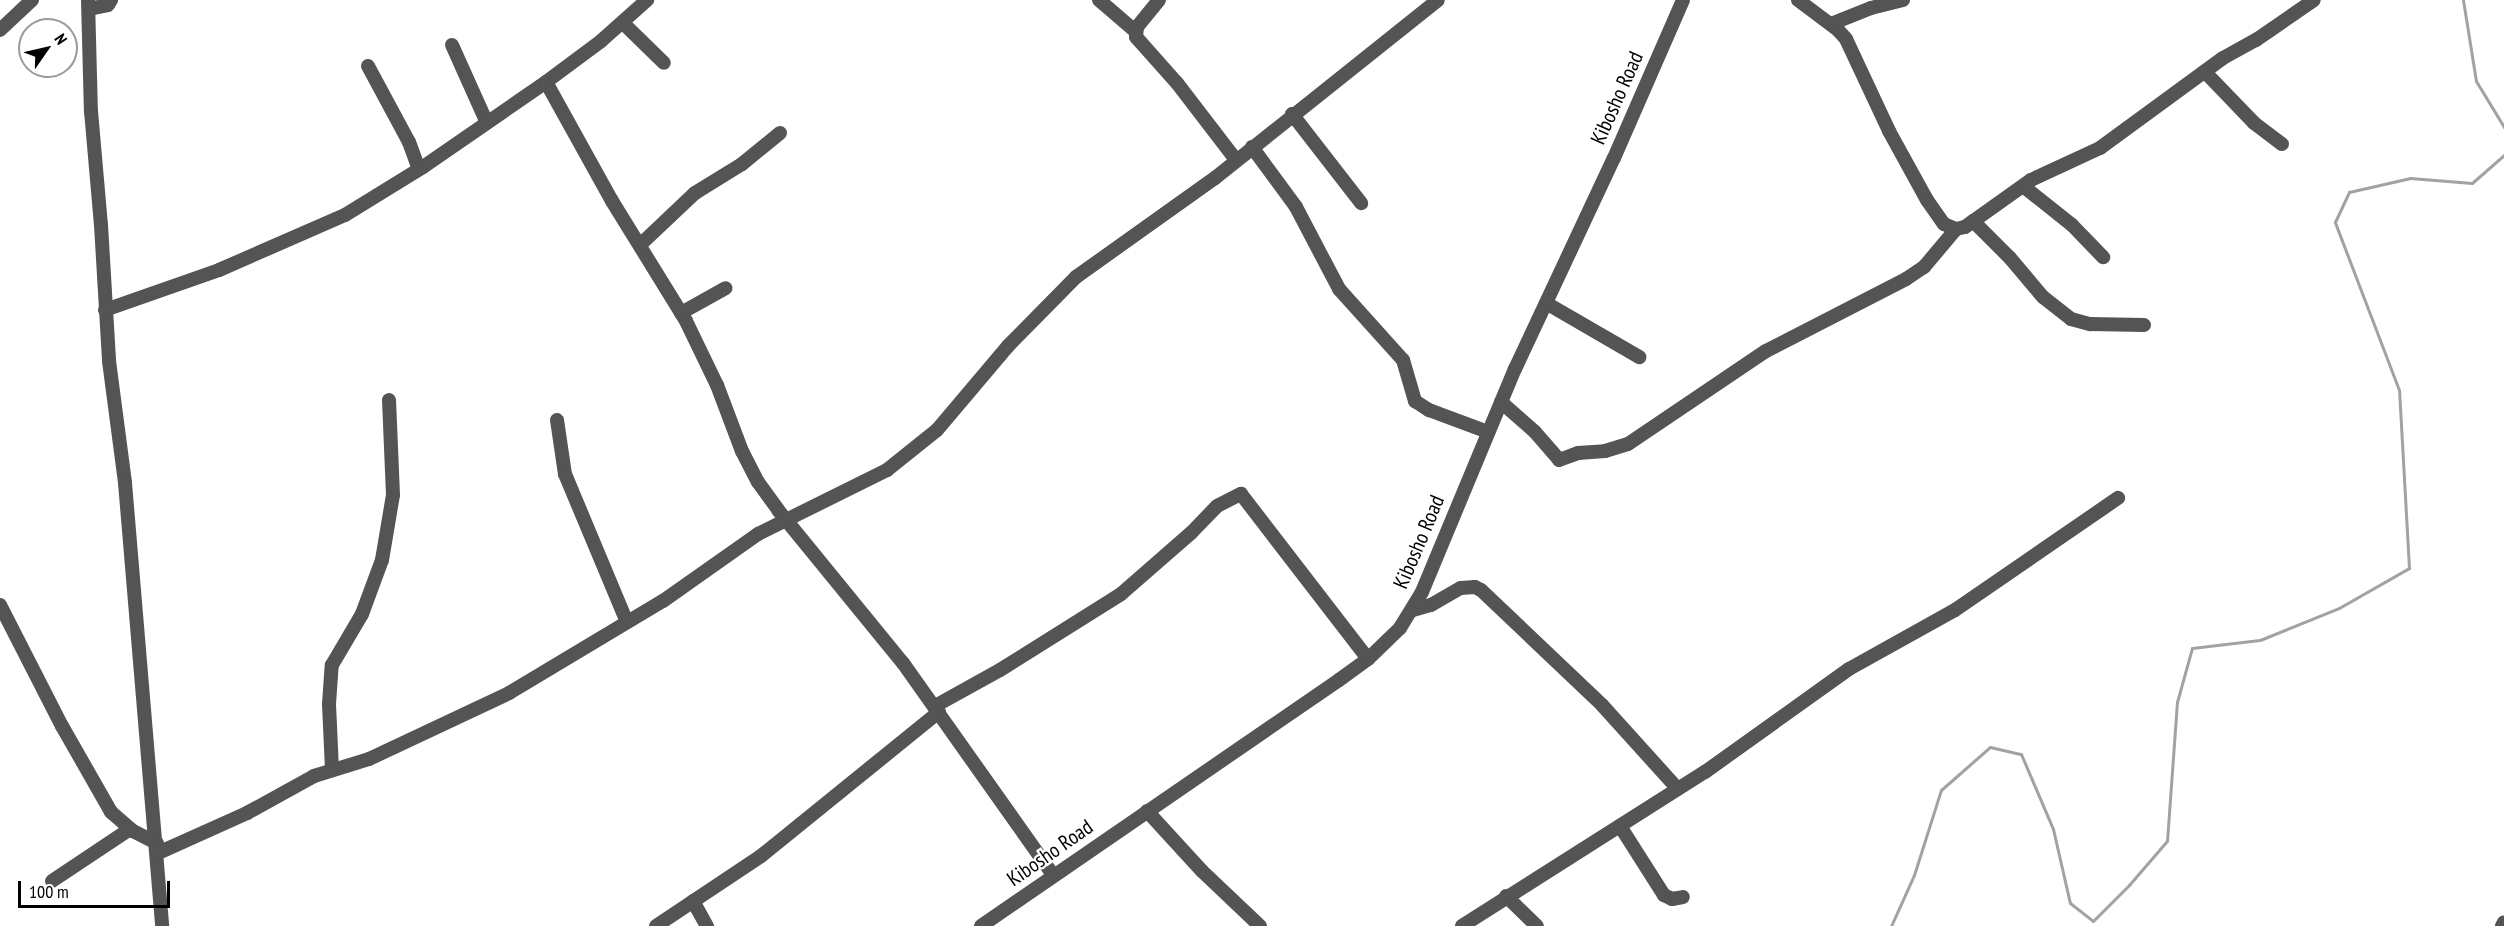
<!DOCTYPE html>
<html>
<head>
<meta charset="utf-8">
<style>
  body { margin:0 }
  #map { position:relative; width:2504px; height:926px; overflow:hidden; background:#fff; font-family:"PT Sans Narrow",sans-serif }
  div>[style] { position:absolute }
  .stream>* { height:3px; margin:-1.5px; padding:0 1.5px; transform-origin:1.5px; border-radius:1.5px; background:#a2a2a2 }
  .minor>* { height:14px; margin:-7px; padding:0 7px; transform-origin:7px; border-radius:7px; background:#545454 }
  span { translate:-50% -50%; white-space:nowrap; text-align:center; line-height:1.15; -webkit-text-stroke:4.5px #fff; paint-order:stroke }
  .street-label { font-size:21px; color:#000 }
  .north { position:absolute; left:18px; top:18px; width:60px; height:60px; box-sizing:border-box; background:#fff; border:2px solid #999; border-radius:50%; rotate:56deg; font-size:16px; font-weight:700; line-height:24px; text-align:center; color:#000 }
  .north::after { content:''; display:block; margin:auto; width:21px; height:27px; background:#000; clip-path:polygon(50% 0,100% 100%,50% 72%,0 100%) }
  .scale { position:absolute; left:18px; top:881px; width:152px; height:27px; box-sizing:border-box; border:3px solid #000; border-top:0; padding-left:8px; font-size:18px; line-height:21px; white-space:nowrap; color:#000; -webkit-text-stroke:4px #fff; paint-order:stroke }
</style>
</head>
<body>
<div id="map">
  <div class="stream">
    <i style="left:2463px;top:0;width:82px;rotate:80.9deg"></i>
    <i style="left:2476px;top:81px;width:54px;rotate:58.7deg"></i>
    <i style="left:1891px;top:926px;width:56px;rotate:-65.7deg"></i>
    <i style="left:1914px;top:875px;width:89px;rotate:-72.4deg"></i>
    <i style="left:1941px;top:790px;width:65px;rotate:-41.3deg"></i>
    <i style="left:1990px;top:747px;width:32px;rotate:13deg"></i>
    <i style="left:2021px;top:754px;width:82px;rotate:66.9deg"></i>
    <i style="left:2053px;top:829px;width:76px;rotate:77.1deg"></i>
    <i style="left:2070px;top:903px;width:29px;rotate:38deg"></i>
    <i style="left:2093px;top:921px;width:51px;rotate:-45deg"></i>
    <i style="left:2129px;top:885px;width:58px;rotate:-49.2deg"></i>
    <i style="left:2167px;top:841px;width:139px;rotate:-85.9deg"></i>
    <i style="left:2177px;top:702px;width:56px;rotate:-74.5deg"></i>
    <i style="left:2192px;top:648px;width:68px;rotate:-6.7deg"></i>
    <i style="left:2260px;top:640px;width:85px;rotate:-22.1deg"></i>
    <i style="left:2339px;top:608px;width:81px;rotate:-29.7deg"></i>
    <i style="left:2409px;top:568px;width:178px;rotate:-93.2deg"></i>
    <i style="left:2399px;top:390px;width:180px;rotate:-110.9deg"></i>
    <i style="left:2335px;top:222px;width:33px;rotate:-65deg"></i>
    <i style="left:2349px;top:192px;width:63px;rotate:-12.9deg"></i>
    <i style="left:2410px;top:178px;width:62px;rotate:4.6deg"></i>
    <i style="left:2472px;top:183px;width:43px;rotate:-41.2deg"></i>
  </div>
  <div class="minor">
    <i style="left:88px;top:0;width:111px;rotate:88.5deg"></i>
    <i style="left:91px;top:111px;width:114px;rotate:85deg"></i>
    <i style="left:101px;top:225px;width:136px;rotate:86.6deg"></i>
    <i style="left:109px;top:361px;width:123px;rotate:82.5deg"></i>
    <i style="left:125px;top:483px;width:445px;rotate:85.2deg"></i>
    <i style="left:1099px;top:0;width:48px;rotate:40.7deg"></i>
    <i style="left:1159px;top:0;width:35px;rotate:129deg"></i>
    <i style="left:1137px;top:27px;width:10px;rotate:96deg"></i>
    <i style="left:1136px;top:37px;width:62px;rotate:48.3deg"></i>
    <i style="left:1177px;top:83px;width:97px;rotate:52.5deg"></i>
    <i style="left:1798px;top:0;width:50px;rotate:36.9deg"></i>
    <i style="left:1838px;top:30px;width:12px;rotate:48deg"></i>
    <i style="left:1846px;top:39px;width:102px;rotate:64.9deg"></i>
    <i style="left:1889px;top:131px;width:79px;rotate:61.2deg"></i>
    <i style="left:1927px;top:200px;width:29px;rotate:55deg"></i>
    <i style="left:1944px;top:224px;width:13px;rotate:23deg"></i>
    <i style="left:1956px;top:229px;width:9px;rotate:-13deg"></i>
    <i style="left:1965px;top:227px;width:81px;rotate:-35.5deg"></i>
    <i style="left:2031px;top:180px;width:76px;rotate:-24.9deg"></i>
    <i style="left:2100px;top:148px;width:152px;rotate:-36.2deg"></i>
    <i style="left:2223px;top:58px;width:38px;rotate:-29deg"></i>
    <i style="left:2256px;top:40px;width:70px;rotate:-34.6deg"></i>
    <i style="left:89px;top:9px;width:19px;rotate:-12deg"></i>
    <i style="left:108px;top:5px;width:6px;rotate:-59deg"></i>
    <i style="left:623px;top:23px;width:57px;rotate:44.3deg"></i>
    <i style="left:1831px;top:24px;width:43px;rotate:-21.8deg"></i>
    <i style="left:1871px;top:8px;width:33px;rotate:-14deg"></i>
    <i style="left:0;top:30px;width:44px;rotate:-43.2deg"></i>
    <i style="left:452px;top:45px;width:85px;rotate:65.8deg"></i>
    <i style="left:368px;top:66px;width:86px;rotate:61.7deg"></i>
    <i style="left:409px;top:142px;width:29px;rotate:70deg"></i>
    <i style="left:2205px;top:72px;width:71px;rotate:46.1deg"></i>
    <i style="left:2254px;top:123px;width:35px;rotate:37deg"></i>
    <i style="left:546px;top:82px;width:136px;rotate:61deg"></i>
    <i style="left:612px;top:201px;width:141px;rotate:58.3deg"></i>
    <i style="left:686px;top:321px;width:71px;rotate:64.2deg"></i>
    <i style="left:717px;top:385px;width:71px;rotate:69.3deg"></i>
    <i style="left:742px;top:451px;width:35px;rotate:63deg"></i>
    <i style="left:758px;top:482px;width:34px;rotate:54deg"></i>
    <i style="left:778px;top:510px;width:198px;rotate:50.8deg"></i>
    <i style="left:903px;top:663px;width:260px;rotate:54.7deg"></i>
    <i style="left:1292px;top:114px;width:113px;rotate:52.2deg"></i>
    <i style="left:1252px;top:147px;width:74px;rotate:53.7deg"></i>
    <i style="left:1296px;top:207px;width:93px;rotate:62.3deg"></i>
    <i style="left:1339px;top:289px;width:96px;rotate:48deg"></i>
    <i style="left:1403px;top:360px;width:43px;rotate:73.7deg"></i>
    <i style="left:1415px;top:401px;width:17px;rotate:33deg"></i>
    <i style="left:1429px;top:410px;width:63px;rotate:20.4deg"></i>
    <i style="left:2023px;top:186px;width:63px;rotate:38.5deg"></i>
    <i style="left:2072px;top:225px;width:45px;rotate:45.9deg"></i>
    <i style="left:1973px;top:221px;width:52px;rotate:45deg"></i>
    <i style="left:2010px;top:258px;width:51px;rotate:49.8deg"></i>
    <i style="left:2043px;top:297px;width:36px;rotate:38deg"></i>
    <i style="left:2071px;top:319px;width:20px;rotate:15deg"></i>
    <i style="left:2090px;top:324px;width:54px;rotate:1.1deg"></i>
    <i style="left:641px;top:244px;width:74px;rotate:-43.4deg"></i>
    <i style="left:695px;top:193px;width:55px;rotate:-31.7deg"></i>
    <i style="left:742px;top:164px;width:49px;rotate:-39.2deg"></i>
    <i style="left:1546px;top:303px;width:108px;rotate:30.1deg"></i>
    <i style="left:105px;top:310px;width:121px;rotate:-19.3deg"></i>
    <i style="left:219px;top:270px;width:137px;rotate:-23.6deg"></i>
    <i style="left:345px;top:215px;width:92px;rotate:-31.6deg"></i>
    <i style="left:423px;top:167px;width:150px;rotate:-34.6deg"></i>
    <i style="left:546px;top:82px;width:69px;rotate:-36.7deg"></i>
    <i style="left:601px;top:41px;width:62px;rotate:-41.7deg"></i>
    <i style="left:681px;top:313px;width:51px;rotate:-29.1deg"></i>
    <i style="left:1501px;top:402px;width:45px;rotate:41.4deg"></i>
    <i style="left:1535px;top:432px;width:37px;rotate:49deg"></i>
    <i style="left:1559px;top:460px;width:20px;rotate:-20deg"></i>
    <i style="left:1578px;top:453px;width:27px;rotate:-4deg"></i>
    <i style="left:1605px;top:451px;width:24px;rotate:-17deg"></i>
    <i style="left:1628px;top:444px;width:166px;rotate:-34deg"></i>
    <i style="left:1766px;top:351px;width:157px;rotate:-27.2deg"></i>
    <i style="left:1906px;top:279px;width:22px;rotate:-34deg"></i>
    <i style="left:1924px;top:267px;width:50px;rotate:-49.9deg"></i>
    <i style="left:557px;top:420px;width:55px;rotate:81.6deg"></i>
    <i style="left:565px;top:474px;width:160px;rotate:67.3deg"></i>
    <i style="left:0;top:605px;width:136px;rotate:62.9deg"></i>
    <i style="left:62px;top:726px;width:99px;rotate:60.3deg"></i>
    <i style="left:111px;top:812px;width:29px;rotate:41deg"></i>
    <i style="left:133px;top:831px;width:27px;rotate:27deg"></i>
    <i style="left:1413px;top:610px;width:19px;rotate:-16deg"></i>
    <i style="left:1431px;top:605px;width:34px;rotate:-30deg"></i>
    <i style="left:1461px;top:588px;width:14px;rotate:-4deg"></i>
    <i style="left:1475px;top:587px;width:7px;rotate:27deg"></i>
    <i style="left:1481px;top:590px;width:167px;rotate:43.5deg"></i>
    <i style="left:1602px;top:705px;width:113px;rotate:47.9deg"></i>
    <i style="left:935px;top:706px;width:74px;rotate:-29deg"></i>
    <i style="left:1000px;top:670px;width:143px;rotate:-32.1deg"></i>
    <i style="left:1121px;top:594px;width:93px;rotate:-41.1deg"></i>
    <i style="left:1191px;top:533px;width:37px;rotate:-46deg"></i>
    <i style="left:1217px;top:506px;width:27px;rotate:-27deg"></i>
    <i style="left:1241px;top:494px;width:208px;rotate:52.4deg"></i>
    <i style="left:332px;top:770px;width:66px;rotate:-92.6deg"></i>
    <i style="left:329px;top:704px;width:39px;rotate:-86deg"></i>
    <i style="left:332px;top:665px;width:59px;rotate:-59.5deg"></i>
    <i style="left:362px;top:614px;width:58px;rotate:-69.7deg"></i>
    <i style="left:382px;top:560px;width:66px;rotate:-80.4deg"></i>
    <i style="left:393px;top:495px;width:95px;rotate:-92.4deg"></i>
    <i style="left:1147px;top:811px;width:81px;rotate:47.5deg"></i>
    <i style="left:1202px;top:871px;width:80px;rotate:43.5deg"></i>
    <i style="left:1620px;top:826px;width:82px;rotate:57.5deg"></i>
    <i style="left:1664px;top:895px;width:9px;rotate:27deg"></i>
    <i style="left:1672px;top:899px;width:11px;rotate:-10deg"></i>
    <i style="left:158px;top:853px;width:98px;rotate:-24.2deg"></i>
    <i style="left:247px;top:813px;width:77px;rotate:-28.9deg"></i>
    <i style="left:314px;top:776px;width:58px;rotate:-17.2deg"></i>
    <i style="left:369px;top:759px;width:155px;rotate:-25.2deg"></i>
    <i style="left:509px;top:693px;width:179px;rotate:-30.9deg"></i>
    <i style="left:663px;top:601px;width:116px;rotate:-35.2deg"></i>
    <i style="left:758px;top:534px;width:144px;rotate:-26.4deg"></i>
    <i style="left:887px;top:470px;width:64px;rotate:-38.7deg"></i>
    <i style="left:937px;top:430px;width:110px;rotate:-49.8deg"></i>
    <i style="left:1008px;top:346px;width:97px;rotate:-45.4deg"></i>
    <i style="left:1076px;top:277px;width:171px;rotate:-35.5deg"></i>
    <i style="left:1215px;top:178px;width:285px;rotate:-38.6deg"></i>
    <i style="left:52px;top:881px;width:94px;rotate:-33.7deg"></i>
    <i style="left:1506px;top:896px;width:43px;rotate:44.1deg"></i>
    <i style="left:693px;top:901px;width:29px;rotate:61deg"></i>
    <i style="left:656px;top:926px;width:126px;rotate:-33.7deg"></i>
    <i style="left:761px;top:856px;width:229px;rotate:-39deg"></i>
    <i style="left:981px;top:926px;width:434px;rotate:-34.5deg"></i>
    <i style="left:1339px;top:680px;width:36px;rotate:-36deg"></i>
    <i style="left:1368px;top:659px;width:45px;rotate:-44.1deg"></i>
    <i style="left:1400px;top:628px;width:42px;rotate:-58.6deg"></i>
    <i style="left:1422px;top:592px;width:242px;rotate:-67.4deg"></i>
    <i style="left:1515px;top:369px;width:233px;rotate:-64.9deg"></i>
    <i style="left:1614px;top:158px;width:172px;rotate:-66.4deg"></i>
    <i style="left:1462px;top:926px;width:288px;rotate:-32.4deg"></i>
    <i style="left:1705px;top:772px;width:177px;rotate:-35.6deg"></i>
    <i style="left:1849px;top:669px;width:121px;rotate:-29.1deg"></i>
    <i style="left:1955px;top:610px;width:198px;rotate:-34.5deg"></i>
    <i style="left:2502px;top:926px;width:4px;rotate:-63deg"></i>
  </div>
  <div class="street-label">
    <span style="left:1617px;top:98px;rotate:-66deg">Kibosho Road</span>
    <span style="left:1419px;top:542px;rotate:-67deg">Kibosho Road</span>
    <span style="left:1050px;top:853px;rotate:-35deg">Kibosho Road</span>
  </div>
  <div class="north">N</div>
  <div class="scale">100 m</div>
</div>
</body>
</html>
